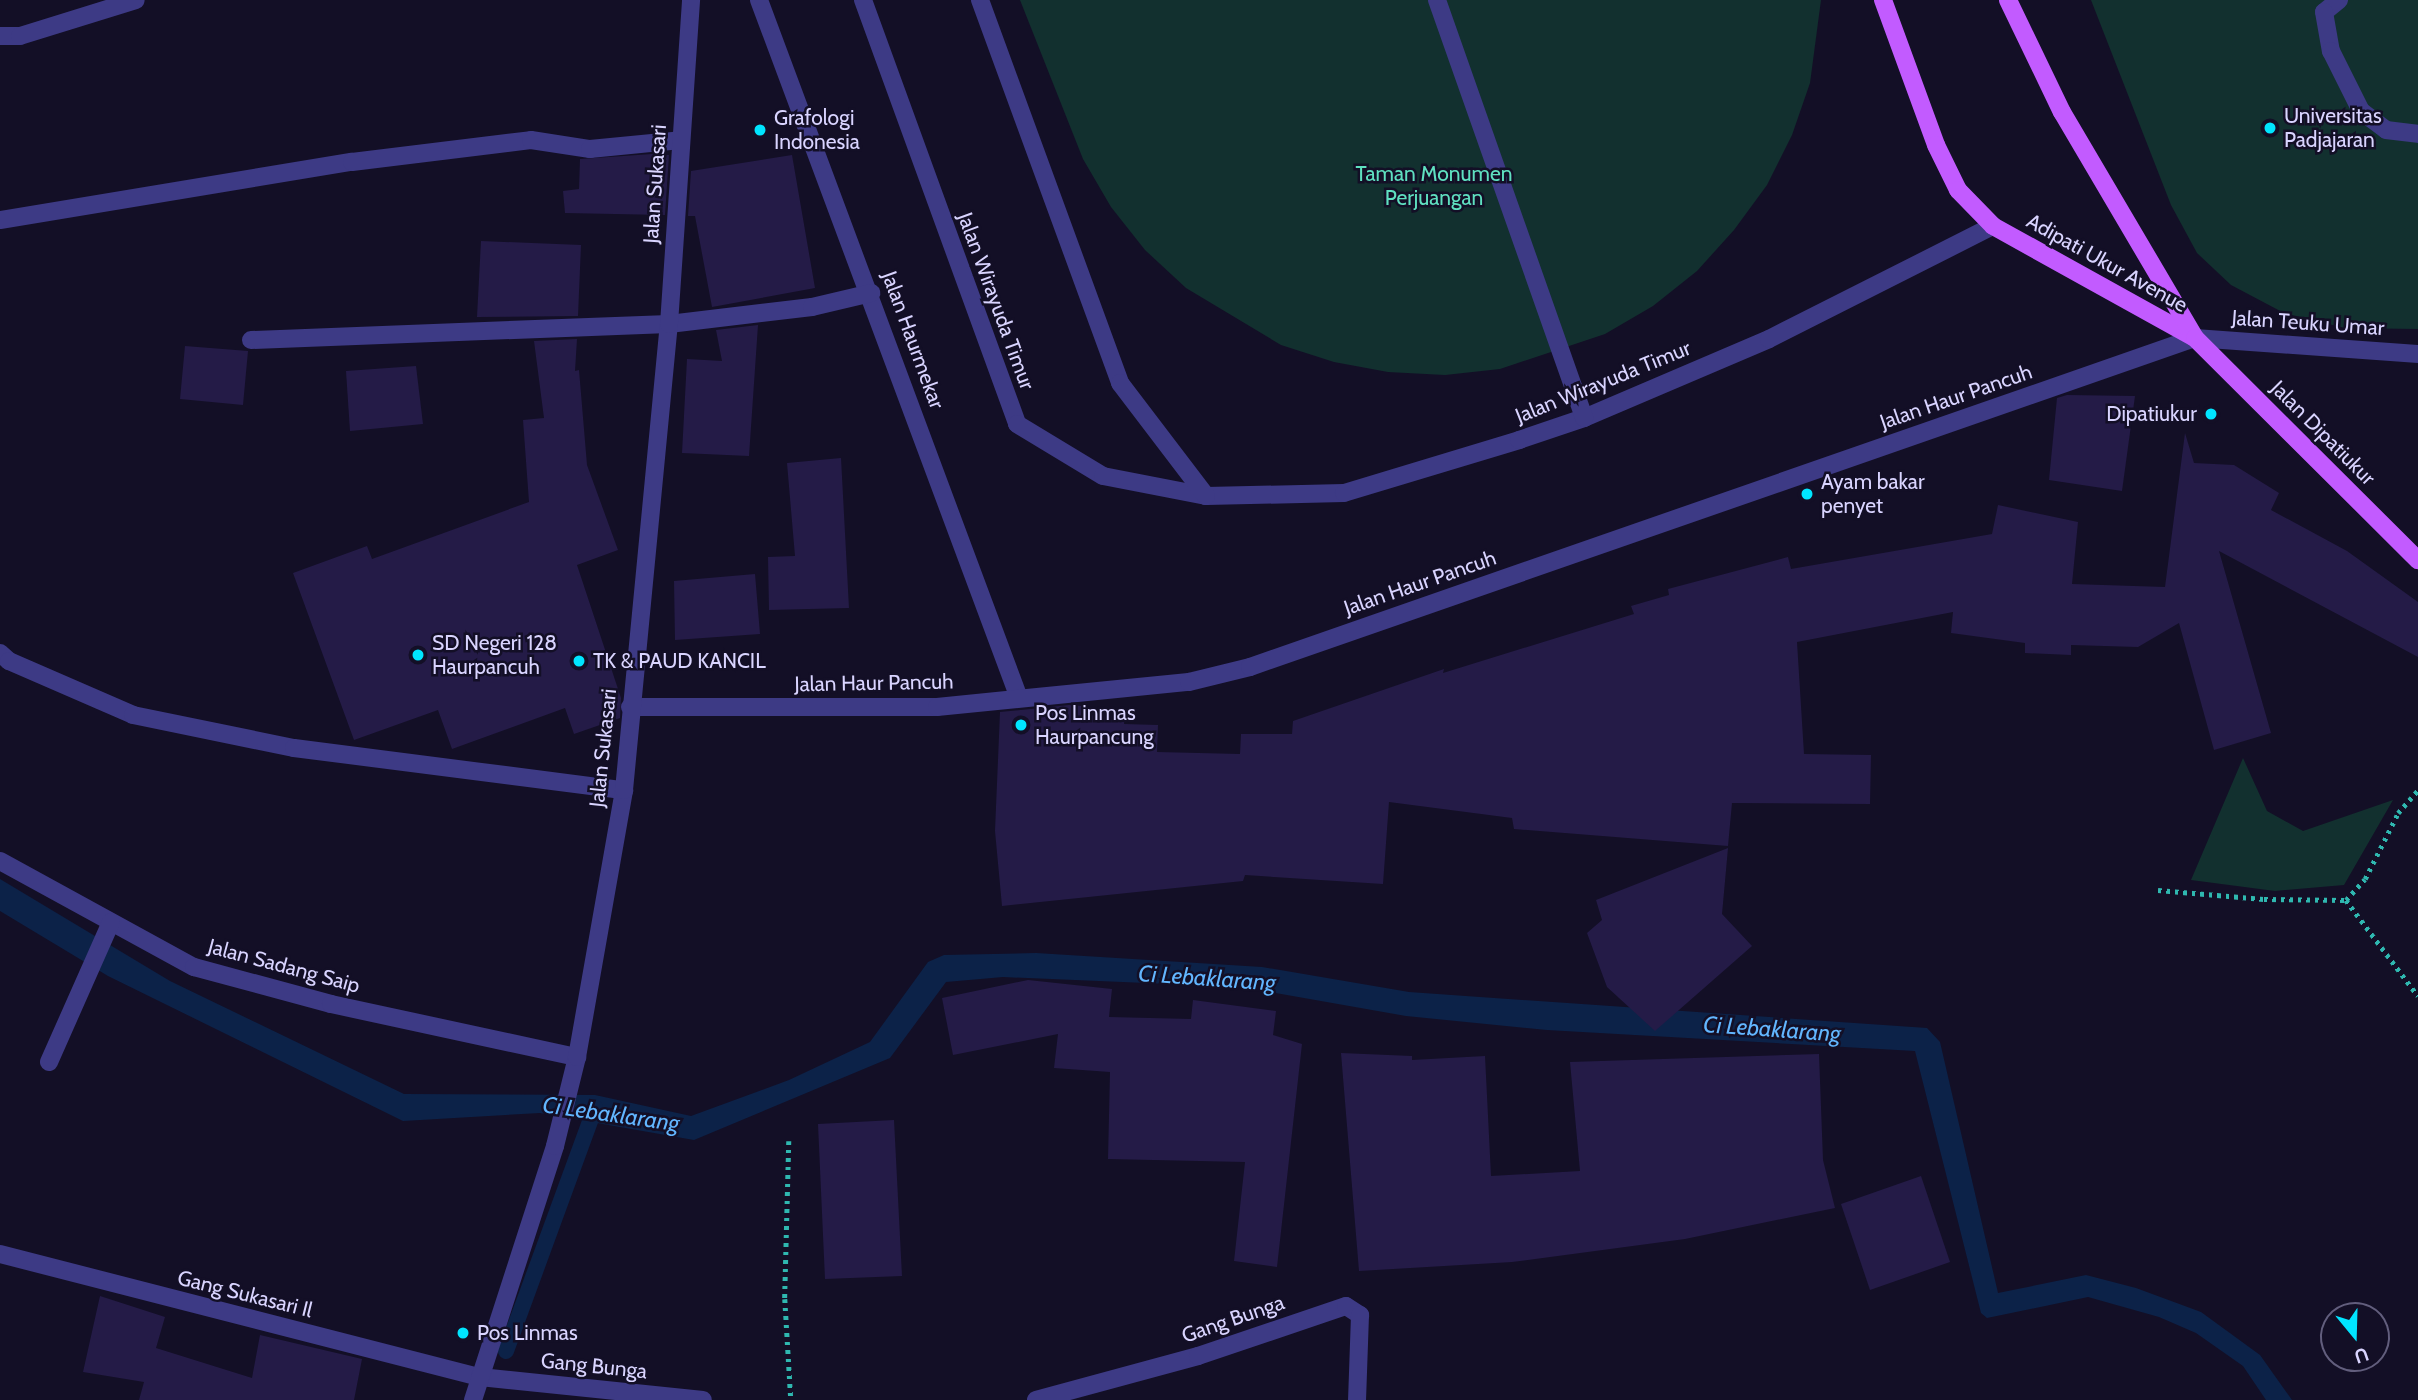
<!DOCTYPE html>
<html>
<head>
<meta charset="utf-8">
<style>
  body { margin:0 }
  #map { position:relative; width:2418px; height:1400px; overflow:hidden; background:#130f26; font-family:Cabin,sans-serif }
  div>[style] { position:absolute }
  .green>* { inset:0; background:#12302f }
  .water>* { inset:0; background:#0c2248 }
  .stream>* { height:16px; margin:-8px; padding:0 8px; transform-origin:8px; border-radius:8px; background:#0c2248 }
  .building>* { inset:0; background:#241b47 }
  .path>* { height:4.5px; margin-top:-2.25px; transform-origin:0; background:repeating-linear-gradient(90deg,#2fb8b0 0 3.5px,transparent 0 8.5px) }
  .minor>* { height:18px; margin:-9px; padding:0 9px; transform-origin:9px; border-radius:9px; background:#3d3a85 }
  .major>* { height:18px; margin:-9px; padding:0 9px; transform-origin:9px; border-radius:9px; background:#c25bff }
  .dots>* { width:19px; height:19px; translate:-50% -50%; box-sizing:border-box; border:4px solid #130f26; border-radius:50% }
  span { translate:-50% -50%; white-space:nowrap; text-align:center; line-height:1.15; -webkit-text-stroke:5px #130f26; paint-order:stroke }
  .poi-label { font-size:21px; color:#d9d4ff }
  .left { translate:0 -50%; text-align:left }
  .right { translate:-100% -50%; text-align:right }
  .park-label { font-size:21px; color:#5fe0c0 }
  .street-label { font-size:21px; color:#d9d4ff }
  .water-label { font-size:23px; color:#62b6ff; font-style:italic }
  .north { position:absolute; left:2320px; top:1302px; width:70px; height:70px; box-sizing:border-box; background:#130f26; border:2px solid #625e7d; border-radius:50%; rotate:161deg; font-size:19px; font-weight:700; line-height:28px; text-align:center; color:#d9d4ff }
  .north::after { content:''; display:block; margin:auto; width:24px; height:32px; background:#00e5ff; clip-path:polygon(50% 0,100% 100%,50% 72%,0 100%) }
</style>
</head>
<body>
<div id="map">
  <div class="green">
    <i style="clip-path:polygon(1020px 0,1821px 0,1810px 83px,1792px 135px,1767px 185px,1734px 230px,1697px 271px,1653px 306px,1605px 334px,1500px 369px,1445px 375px,1388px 372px,1334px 362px,1281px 345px,1186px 288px,1145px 250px,1111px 207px,1083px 159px)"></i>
    <i style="clip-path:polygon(2091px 0,2418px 0,2418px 329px,2345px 328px,2284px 313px,2231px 285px,2197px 253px,2171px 205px)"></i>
    <i style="clip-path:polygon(2243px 758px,2267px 811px,2303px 831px,2393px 800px,2344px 885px,2275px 891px,2191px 880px)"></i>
  </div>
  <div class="water">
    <i style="clip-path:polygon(0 879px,170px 981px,404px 1094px,595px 1095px,691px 1116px,789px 1080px,870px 1042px,928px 962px,944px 955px,1036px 953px,1262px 967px,1409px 992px,1927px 1028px,1940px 1042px,1998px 1293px,2086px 1275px,2136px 1288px,2201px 1312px,2260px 1355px,2292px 1400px,2266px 1400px,2243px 1366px,2196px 1333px,2159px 1317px,2088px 1297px,1987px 1318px,1981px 1313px,1915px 1051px,1547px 1030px,1406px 1016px,1241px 987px,1003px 977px,946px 982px,890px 1058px,694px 1140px,540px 1113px,403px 1121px,108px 976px,0 911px)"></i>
  </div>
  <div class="stream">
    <i style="left:506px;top:1351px;width:259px;rotate:-69.9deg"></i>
  </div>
  <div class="building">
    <i style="clip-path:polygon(652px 154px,669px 155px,665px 215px,565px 213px,563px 191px,579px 189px,580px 159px)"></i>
    <i style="clip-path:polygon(792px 155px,815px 288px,712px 307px,695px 216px,688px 216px,691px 171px)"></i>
    <i style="clip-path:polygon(481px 241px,581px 245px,578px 316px,477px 317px)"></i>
    <i style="clip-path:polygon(758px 325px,749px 456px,682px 453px,687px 359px,722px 361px,716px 330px)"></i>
    <i style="clip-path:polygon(577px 339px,575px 371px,579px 370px,587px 465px,618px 550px,577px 565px,621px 698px,620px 718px,574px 734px,565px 708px,452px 749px,438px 710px,354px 740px,293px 573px,367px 546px,372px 559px,529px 502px,523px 420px,544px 418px,534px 341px)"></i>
    <i style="clip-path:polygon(185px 346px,248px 351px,243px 405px,180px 399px)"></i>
    <i style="clip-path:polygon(416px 366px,423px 424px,350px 431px,346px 371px)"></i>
    <i style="clip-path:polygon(2067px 395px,2135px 396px,2122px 491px,2049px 480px,2057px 398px)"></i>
    <i style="clip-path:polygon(2185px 433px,2194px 463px,2234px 465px,2279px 493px,2271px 510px,2347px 551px,2418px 602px,2418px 657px,2219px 551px,2271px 733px,2214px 750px,2179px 623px,2138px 647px,2071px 645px,2071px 655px,2025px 653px,2025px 643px,1951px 633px,1953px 612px,1797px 642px,1804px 754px,1871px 755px,1870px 804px,1732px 803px,1728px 846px,1514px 829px,1512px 818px,1389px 802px,1383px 884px,1245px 875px,1243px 881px,1002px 906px,995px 831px,1000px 712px,1069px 705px,1083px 706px,1083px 712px,1125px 713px,1124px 724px,1158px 725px,1157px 752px,1240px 754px,1241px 734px,1292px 734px,1293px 721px,1444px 669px,1443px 673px,1634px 614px,1631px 606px,1669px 595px,1668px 589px,1788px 557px,1791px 569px,1992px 534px,1998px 505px,2078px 522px,2072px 584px,2165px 587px)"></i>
    <i style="clip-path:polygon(841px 458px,849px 608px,769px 610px,768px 557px,795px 556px,787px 463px)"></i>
    <i style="clip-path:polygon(755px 574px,760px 634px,675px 640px,674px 581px)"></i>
    <i style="clip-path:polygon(1728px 848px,1722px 914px,1752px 946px,1655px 1031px,1607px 987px,1587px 933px,1602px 920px,1596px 900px)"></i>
    <i style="clip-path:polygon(1028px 980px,1112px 989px,1109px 1017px,1191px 1019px,1193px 1000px,1276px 1011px,1273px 1035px,1302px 1044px,1277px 1267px,1234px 1261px,1245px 1162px,1108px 1159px,1110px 1072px,1054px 1068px,1058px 1034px,953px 1055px,942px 998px)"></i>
    <i style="clip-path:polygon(1341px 1053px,1412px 1056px,1412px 1060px,1485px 1056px,1491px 1176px,1580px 1171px,1570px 1062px,1819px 1054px,1823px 1160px,1835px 1208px,1685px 1239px,1512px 1262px,1359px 1271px)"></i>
    <i style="clip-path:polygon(894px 1120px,902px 1276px,825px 1279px,818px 1124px)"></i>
    <i style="clip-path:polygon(1921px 1176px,1950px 1262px,1870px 1290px,1841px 1204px)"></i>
    <i style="clip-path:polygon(100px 1296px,165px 1317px,156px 1348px,252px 1378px,260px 1335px,362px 1359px,354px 1400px,139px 1400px,144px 1382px,83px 1372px)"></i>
  </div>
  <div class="path">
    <i style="left:2158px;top:890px;width:106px;rotate:4.9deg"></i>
    <i style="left:2264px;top:899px;width:82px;rotate:0.7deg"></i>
    <i style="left:2346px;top:900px;width:120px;rotate:53.1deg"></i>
    <i style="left:2346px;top:900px;width:28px;rotate:-48deg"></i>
    <i style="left:2365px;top:879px;width:74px;rotate:-63.4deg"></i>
    <i style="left:2398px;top:813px;width:30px;rotate:-49deg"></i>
    <i style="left:789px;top:1141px;width:158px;rotate:91.5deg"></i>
    <i style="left:785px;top:1299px;width:101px;rotate:86.6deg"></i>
  </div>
  <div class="minor">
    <i style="left:759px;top:0;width:745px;rotate:69.57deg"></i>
    <i style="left:863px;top:0;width:451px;rotate:70deg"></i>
    <i style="left:1017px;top:424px;width:100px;rotate:31.2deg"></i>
    <i style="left:1103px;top:476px;width:105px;rotate:11deg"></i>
    <i style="left:1206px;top:496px;width:138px;rotate:-1.2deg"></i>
    <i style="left:1344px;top:493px;width:183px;rotate:-16.8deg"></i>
    <i style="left:1519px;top:440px;width:69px;rotate:-18.7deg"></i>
    <i style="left:1584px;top:418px;width:201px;rotate:-23.1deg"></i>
    <i style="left:1769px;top:339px;width:251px;rotate:-26.8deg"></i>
    <i style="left:980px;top:0;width:408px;rotate:69.9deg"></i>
    <i style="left:1120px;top:383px;width:142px;rotate:52.7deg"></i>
    <i style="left:1437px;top:0;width:443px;rotate:70.6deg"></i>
    <i style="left:2339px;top:0;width:19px;rotate:141deg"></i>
    <i style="left:2324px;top:12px;width:40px;rotate:80deg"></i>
    <i style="left:2331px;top:51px;width:67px;rotate:63.4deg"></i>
    <i style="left:2361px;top:111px;width:31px;rotate:37deg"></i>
    <i style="left:2386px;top:130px;width:32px;rotate:7deg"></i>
    <i style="left:0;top:36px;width:20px"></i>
    <i style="left:20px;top:36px;width:121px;rotate:-17.2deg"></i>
    <i style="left:0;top:220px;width:357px;rotate:-9.4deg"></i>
    <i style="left:352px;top:162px;width:180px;rotate:-7deg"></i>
    <i style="left:531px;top:140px;width:60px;rotate:8.7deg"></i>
    <i style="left:590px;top:149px;width:91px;rotate:-5.6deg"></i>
    <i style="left:251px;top:340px;width:418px;rotate:-2.2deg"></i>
    <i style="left:669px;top:324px;width:144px;rotate:-6.8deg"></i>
    <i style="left:812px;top:307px;width:61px;rotate:-13.3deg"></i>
    <i style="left:0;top:653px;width:12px;rotate:42deg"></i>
    <i style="left:9px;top:661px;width:135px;rotate:23.5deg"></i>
    <i style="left:133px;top:715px;width:164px;rotate:11.6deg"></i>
    <i style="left:294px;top:748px;width:333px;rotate:7.3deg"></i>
    <i style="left:630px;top:707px;width:307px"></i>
    <i style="left:937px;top:707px;width:253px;rotate:-5.7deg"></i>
    <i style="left:1189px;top:682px;width:63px;rotate:-13.8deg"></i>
    <i style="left:1250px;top:667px;width:1001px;rotate:-19.2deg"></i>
    <i style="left:2195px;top:338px;width:224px;rotate:4.1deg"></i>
    <i style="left:0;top:861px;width:221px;rotate:28.7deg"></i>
    <i style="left:194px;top:967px;width:142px;rotate:15.1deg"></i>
    <i style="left:331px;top:1004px;width:252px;rotate:12.2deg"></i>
    <i style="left:49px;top:1062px;width:153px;rotate:-66.1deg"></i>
    <i style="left:0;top:1254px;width:496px;rotate:14.4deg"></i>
    <i style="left:480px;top:1377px;width:224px;rotate:5.9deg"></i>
    <i style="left:473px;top:1400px;width:267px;rotate:-72.1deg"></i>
    <i style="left:555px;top:1146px;width:92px;rotate:-76.1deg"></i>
    <i style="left:577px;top:1057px;width:271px;rotate:-80deg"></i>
    <i style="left:624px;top:790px;width:468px;rotate:-84.5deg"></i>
    <i style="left:669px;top:324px;width:325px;rotate:-86.1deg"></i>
    <i style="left:1036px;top:1400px;width:168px;rotate:-15.2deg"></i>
    <i style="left:1198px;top:1356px;width:156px;rotate:-18.7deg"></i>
    <i style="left:1346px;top:1306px;width:17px;rotate:33deg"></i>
    <i style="left:1360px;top:1315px;width:85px;rotate:92deg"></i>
  </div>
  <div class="major">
    <i style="left:1883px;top:0;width:154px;rotate:69.9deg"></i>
    <i style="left:1936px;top:145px;width:50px;rotate:63.9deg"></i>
    <i style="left:1958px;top:190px;width:50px;rotate:45.8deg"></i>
    <i style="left:1993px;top:226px;width:229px;rotate:29deg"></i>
    <i style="left:2008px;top:0;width:124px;rotate:64.3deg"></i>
    <i style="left:2062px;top:112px;width:262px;rotate:59.5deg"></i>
    <i style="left:2195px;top:338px;width:315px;rotate:44.9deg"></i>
  </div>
  <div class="dots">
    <i style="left:2270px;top:128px;background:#00e5ff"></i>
    <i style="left:760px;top:130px;background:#00e5ff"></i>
    <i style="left:2211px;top:414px;background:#00e5ff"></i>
    <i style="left:1807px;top:494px;background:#00e5ff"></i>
    <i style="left:418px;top:655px;background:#00e5ff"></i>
    <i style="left:579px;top:661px;background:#00e5ff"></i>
    <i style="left:1021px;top:725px;background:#00e5ff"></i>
    <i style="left:463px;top:1333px;background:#00e5ff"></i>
  </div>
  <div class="poi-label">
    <span class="left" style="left:2284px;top:128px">Universitas<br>Padjajaran</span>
    <span class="left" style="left:774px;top:130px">Grafologi<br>Indonesia</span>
    <span class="right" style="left:2197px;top:414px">Dipatiukur</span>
    <span class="left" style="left:1821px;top:494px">Ayam bakar<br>penyet</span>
    <span class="left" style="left:432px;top:655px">SD Negeri 128<br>Haurpancuh</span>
    <span class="left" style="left:593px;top:661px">TK &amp; PAUD KANCIL</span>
    <span class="left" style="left:1035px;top:725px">Pos Linmas<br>Haurpancung</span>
    <span class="left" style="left:477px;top:1333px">Pos Linmas</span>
  </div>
  <div class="park-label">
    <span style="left:1434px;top:186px">Taman Monumen<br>Perjuangan</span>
  </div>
  <div class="street-label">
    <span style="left:655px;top:184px;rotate:-86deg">Jalan Sukasari</span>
    <span style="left:2107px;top:263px;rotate:29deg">Adipati Ukur Avenue</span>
    <span style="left:996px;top:301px;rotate:70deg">Jalan Wirayuda Timur</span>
    <span style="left:2308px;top:323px;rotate:4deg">Jalan Teuku Umar</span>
    <span style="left:913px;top:340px;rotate:70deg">Jalan Haurmekar</span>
    <span style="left:1603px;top:382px;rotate:-22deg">Jalan Wirayuda Timur</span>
    <span style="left:1956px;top:397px;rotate:-19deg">Jalan Haur Pancuh</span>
    <span style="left:2323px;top:433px;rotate:45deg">Jalan Dipatiukur</span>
    <span style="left:1420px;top:583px;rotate:-19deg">Jalan Haur Pancuh</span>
    <span style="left:874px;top:683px;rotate:-1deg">Jalan Haur Pancuh</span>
    <span style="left:603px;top:748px;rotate:-84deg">Jalan Sukasari</span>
    <span style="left:284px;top:966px;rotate:15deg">Jalan Sadang Saip</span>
    <span style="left:245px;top:1294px;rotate:14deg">Gang Sukasari Il</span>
    <span style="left:1233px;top:1319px;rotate:-19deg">Gang Bunga</span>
    <span style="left:594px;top:1366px;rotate:6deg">Gang Bunga</span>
  </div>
  <div class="water-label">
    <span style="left:1207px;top:978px;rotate:4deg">Ci Lebaklarang</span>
    <span style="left:1772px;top:1029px;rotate:4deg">Ci Lebaklarang</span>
    <span style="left:611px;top:1114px;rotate:8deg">Ci Lebaklarang</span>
  </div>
  <div class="north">U</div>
</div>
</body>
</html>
